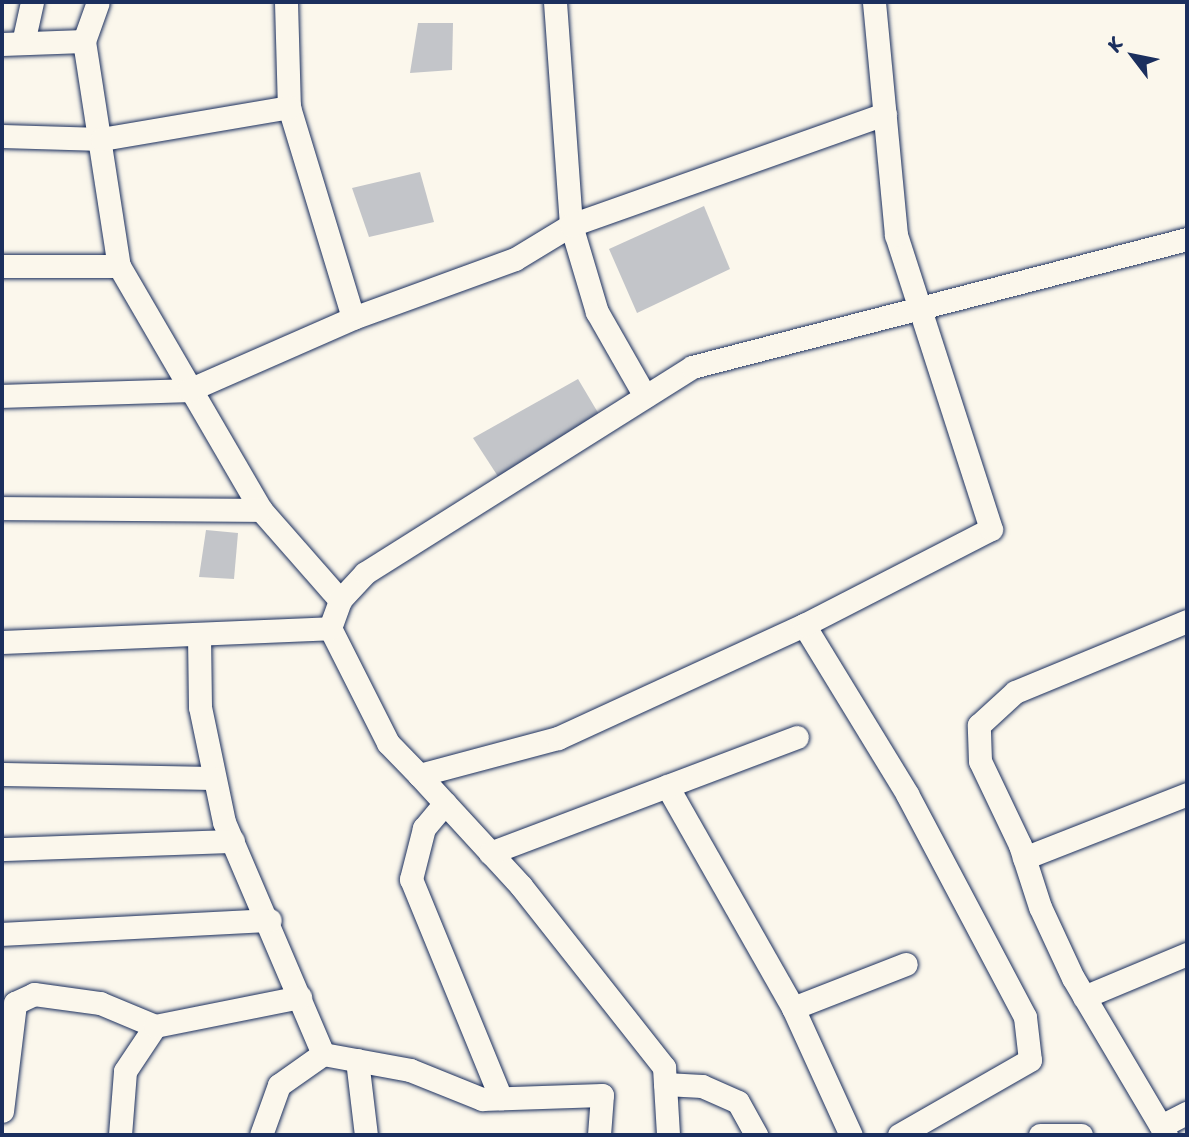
<!DOCTYPE html>
<html>
<head>
<meta charset="utf-8">
<style>
  body { margin:0 }
  #map { position:relative; width:1189px; height:1137px; overflow:hidden; background:#fbf7ec; font-family:Sriracha,sans-serif }
  div>[style] { position:absolute }
  .building>* { inset:0; background:#c3c5c9 }
  .roads { filter:drop-shadow(0 0 2px #1b2f5e) drop-shadow(0 0 2px #1b2f5e) }
  .street>* { height:23px; margin:-11.5px; padding:0 11.5px; transform-origin:11.5px; border-radius:11.5px; background:#fbf7ec }
  span { translate:-50% -50%; white-space:nowrap; text-align:center; line-height:1.15; -webkit-text-stroke:5px #fbf7ec; paint-order:stroke }
  .frame { position:absolute; inset:0; border:4px solid #1b2f5e; pointer-events:none }
  .north { position:absolute; left:1098px; top:21px; width:70px; height:70px; -webkit-text-stroke:5px #fbf7ec; paint-order:stroke; rotate:302deg; font-size:19px; font-weight:700; line-height:28px; text-align:center; color:#1b2f5e }
  .north::after { content:''; display:block; margin:auto; width:24px; height:32px; background:#1b2f5e; clip-path:polygon(50% 0,100% 100%,50% 72%,0 100%) }
</style>
</head>
<body>
<div id="map">
  <div class="building">
    <i style="clip-path:polygon(418px 23px,453px 23px,452px 70px,410px 73px)"></i>
    <i style="clip-path:polygon(420px 172px,434px 222px,369px 237px,352px 188px)"></i>
    <i style="clip-path:polygon(704px 206px,730px 269px,637px 313px,609px 249px)"></i>
    <i style="clip-path:polygon(578px 379px,600px 416px,499px 478px,473px 438px)"></i>
    <i style="clip-path:polygon(206px 530px,238px 533px,234px 579px,199px 577px)"></i>
  </div>
  <div class="roads">
    <div class="street">
      <i style="left:286px;top:2px;width:105px;rotate:88.4deg"></i>
      <i style="left:289px;top:107px;width:220px;rotate:73.1deg"></i>
      <i style="left:555px;top:2px;width:224px;rotate:85.9deg"></i>
      <i style="left:571px;top:225px;width:91px;rotate:73.4deg"></i>
      <i style="left:597px;top:312px;width:97px;rotate:60.3deg"></i>
      <i style="left:84px;top:41px;width:228px;rotate:81.2deg"></i>
      <i style="left:119px;top:266px;width:282px;rotate:59.8deg"></i>
      <i style="left:261px;top:510px;width:120px;rotate:48.7deg"></i>
      <i style="left:23px;top:43px;width:42px;rotate:-77.6deg"></i>
      <i style="left:2px;top:44px;width:82px;rotate:-2.1deg"></i>
      <i style="left:84px;top:41px;width:41px;rotate:-70.3deg"></i>
      <i style="left:2px;top:136px;width:100px;rotate:1.7deg"></i>
      <i style="left:102px;top:139px;width:190px;rotate:-9.7deg"></i>
      <i style="left:2px;top:266px;width:117px"></i>
      <i style="left:2px;top:396px;width:187px;rotate:-1.8deg"></i>
      <i style="left:189px;top:390px;width:179px;rotate:-23.7deg"></i>
      <i style="left:353px;top:318px;width:172px;rotate:-20deg"></i>
      <i style="left:515px;top:259px;width:66px;rotate:-31.3deg"></i>
      <i style="left:571px;top:225px;width:333px;rotate:-19.5deg"></i>
      <i style="left:2px;top:508px;width:259px;rotate:0.4deg"></i>
      <i style="left:804px;top:625px;width:198px;rotate:58.6deg"></i>
      <i style="left:907px;top:794px;width:252px;rotate:62.1deg"></i>
      <i style="left:1025px;top:1017px;width:43px;rotate:83.4deg"></i>
      <i style="left:1030px;top:1060px;width:151px;rotate:150.2deg"></i>
      <i style="left:330px;top:628px;width:129px;rotate:63.2deg"></i>
      <i style="left:388px;top:743px;width:45px;rotate:45.9deg"></i>
      <i style="left:419px;top:775px;width:144px;rotate:-14.9deg"></i>
      <i style="left:558px;top:738px;width:271px;rotate:-24.7deg"></i>
      <i style="left:804px;top:625px;width:210px;rotate:-27.2deg"></i>
      <i style="left:991px;top:529px;width:309px;rotate:-107.9deg"></i>
      <i style="left:896px;top:235px;width:234px;rotate:-95.4deg"></i>
      <i style="left:199px;top:635px;width:72px;rotate:89.2deg"></i>
      <i style="left:200px;top:707px;width:117px;rotate:78.2deg"></i>
      <i style="left:224px;top:822px;width:252px;rotate:66.9deg"></i>
      <i style="left:323px;top:1054px;width:54px;rotate:144.8deg"></i>
      <i style="left:279px;top:1085px;width:53px;rotate:109.8deg"></i>
      <i style="left:2px;top:642px;width:328px;rotate:-2.4deg"></i>
      <i style="left:330px;top:628px;width:30px;rotate:-70deg"></i>
      <i style="left:340px;top:600px;width:37px;rotate:-47deg"></i>
      <i style="left:365px;top:573px;width:386px;rotate:-32.2deg"></i>
      <i style="left:692px;top:367px;width:511px;rotate:-14.5deg"></i>
      <i style="left:2px;top:774px;width:212px;rotate:1.1deg"></i>
      <i style="left:419px;top:775px;width:151px;rotate:47.4deg"></i>
      <i style="left:521px;top:886px;width:231px;rotate:51.7deg"></i>
      <i style="left:664px;top:1067px;width:68px;rotate:86.6deg"></i>
      <i style="left:667px;top:786px;width:255px;rotate:60.4deg"></i>
      <i style="left:793px;top:1008px;width:140px;rotate:65.5deg"></i>
      <i style="left:445px;top:803px;width:33px;rotate:130deg"></i>
      <i style="left:424px;top:828px;width:53px;rotate:104.3deg"></i>
      <i style="left:411px;top:879px;width:237px;rotate:67.7deg"></i>
      <i style="left:2px;top:849px;width:231px;rotate:-2deg"></i>
      <i style="left:490px;top:853px;width:328px;rotate:-20.7deg"></i>
      <i style="left:1024px;top:858px;width:175px;rotate:-21.4deg"></i>
      <i style="left:2px;top:934px;width:268px;rotate:-3deg"></i>
      <i style="left:1084px;top:997px;width:112px;rotate:-22.7deg"></i>
      <i style="left:793px;top:1008px;width:121px;rotate:-21.3deg"></i>
      <i style="left:323px;top:1054px;width:88px;rotate:10.4deg"></i>
      <i style="left:410px;top:1070px;width:78px;rotate:21.9deg"></i>
      <i style="left:482px;top:1099px;width:120px;rotate:-1.9deg"></i>
      <i style="left:602px;top:1095px;width:40px;rotate:94.3deg"></i>
      <i style="left:357px;top:1060px;width:76px;rotate:83.2deg"></i>
      <i style="left:665px;top:1084px;width:37px;rotate:3deg"></i>
      <i style="left:702px;top:1086px;width:39px;rotate:24deg"></i>
      <i style="left:738px;top:1102px;width:38px;rotate:61deg"></i>
      <i style="left:2px;top:1111px;width:109px;rotate:-83.1deg"></i>
      <i style="left:15px;top:1003px;width:21px;rotate:-25deg"></i>
      <i style="left:34px;top:994px;width:67px;rotate:7.8deg"></i>
      <i style="left:100px;top:1003px;width:60px;rotate:22.7deg"></i>
      <i style="left:1161px;top:1126px;width:29px;rotate:-27deg"></i>
      <i style="left:120px;top:1135px;width:64px;rotate:-85.5deg"></i>
      <i style="left:125px;top:1071px;width:54px;rotate:-56.3deg"></i>
      <i style="left:155px;top:1026px;width:148px;rotate:-11.3deg"></i>
      <i style="left:1040px;top:1135px;width:41px"></i>
      <i style="left:1166px;top:1135px;width:182px;rotate:-120.6deg"></i>
      <i style="left:1073px;top:978px;width:78px;rotate:-114.9deg"></i>
      <i style="left:1040px;top:907px;width:65px;rotate:-107.9deg"></i>
      <i style="left:1020px;top:845px;width:93px;rotate:-115.5deg"></i>
      <i style="left:980px;top:761px;width:36px;rotate:-92deg"></i>
      <i style="left:979px;top:725px;width:49px;rotate:-42.5deg"></i>
      <i style="left:1015px;top:692px;width:186px;rotate:-22.4deg"></i>
    </div>
  </div>
  <div class="frame"></div>
  <div class="north">K</div>
</div>
</body>
</html>
